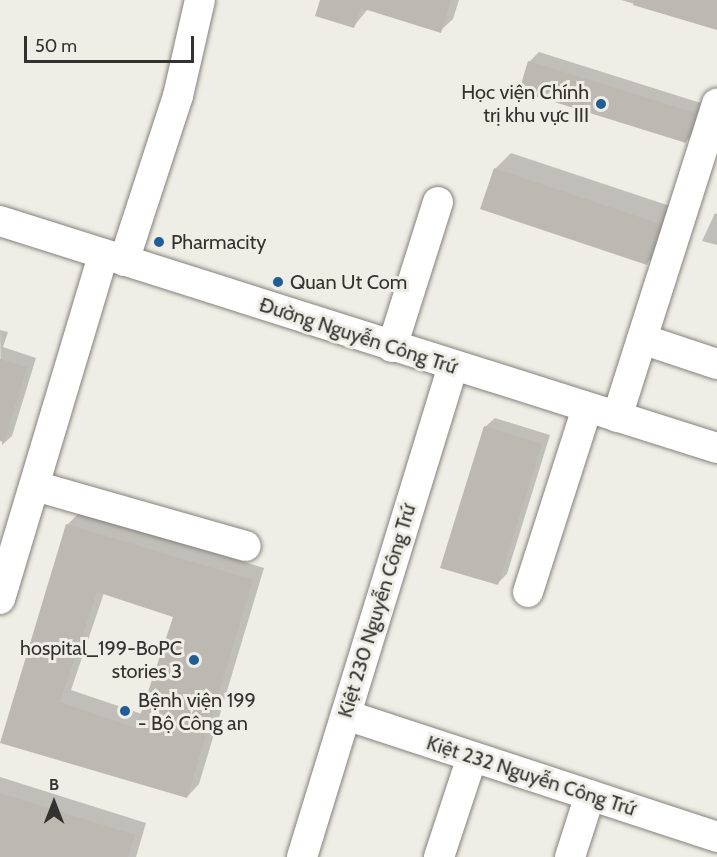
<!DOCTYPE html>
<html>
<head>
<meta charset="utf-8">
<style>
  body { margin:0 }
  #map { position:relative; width:717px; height:857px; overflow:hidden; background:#efeee6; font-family:Cabin,sans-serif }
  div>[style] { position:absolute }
  .shadow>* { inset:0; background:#0003 }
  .building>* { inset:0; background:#bbb9b2 }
  .roads { filter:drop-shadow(0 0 2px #84827b) drop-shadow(0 0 2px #84827b) }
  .minor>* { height:30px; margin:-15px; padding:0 15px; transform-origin:15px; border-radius:15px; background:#fff }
  .dots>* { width:16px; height:16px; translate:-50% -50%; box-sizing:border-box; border:3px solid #efeee6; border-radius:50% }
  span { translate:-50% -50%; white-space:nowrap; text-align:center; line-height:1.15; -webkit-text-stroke:6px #efeee6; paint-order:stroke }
  .poi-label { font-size:20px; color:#333230 }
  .right { translate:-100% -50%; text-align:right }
  .left { translate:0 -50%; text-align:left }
  .street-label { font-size:20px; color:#333230 }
  .north { position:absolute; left:24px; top:773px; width:60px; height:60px; -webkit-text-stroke:4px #efeee6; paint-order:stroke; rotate:0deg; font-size:16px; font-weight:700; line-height:24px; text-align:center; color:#333230 }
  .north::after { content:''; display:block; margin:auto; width:21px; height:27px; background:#333230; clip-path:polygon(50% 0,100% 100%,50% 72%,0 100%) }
  .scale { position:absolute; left:24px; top:36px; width:170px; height:27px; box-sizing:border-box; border:3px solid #333230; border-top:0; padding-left:8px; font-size:18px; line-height:21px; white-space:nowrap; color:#333230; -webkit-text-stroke:4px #efeee6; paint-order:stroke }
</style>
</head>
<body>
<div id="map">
  <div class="shadow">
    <i style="clip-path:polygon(321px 0,459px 0,453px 19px,440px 31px,368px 9px,354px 26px)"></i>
    <i style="clip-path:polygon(621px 0,717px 0,717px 28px)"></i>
    <i style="clip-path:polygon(539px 52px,704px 104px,695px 132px,686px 141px,529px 62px)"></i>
    <i style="clip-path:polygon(511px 153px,676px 208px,664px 247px,647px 263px,495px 169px)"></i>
    <i style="clip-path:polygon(715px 213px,717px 214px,717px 245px,702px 241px)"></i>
    <i style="clip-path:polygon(0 330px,8px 332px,3px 347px,36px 358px,12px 436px,2px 445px)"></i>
    <i style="clip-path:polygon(495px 418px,550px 435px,507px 574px,497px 584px,485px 427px)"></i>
    <i style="clip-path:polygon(evenodd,79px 513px,264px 568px,199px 784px,187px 797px,2px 742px,67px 525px,79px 513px,104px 593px,175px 616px,142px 714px,71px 690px,104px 593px)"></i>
    <i style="clip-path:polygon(0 777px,146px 823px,136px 857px,0 857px)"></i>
  </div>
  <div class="building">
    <i style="clip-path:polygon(320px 0,451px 0,441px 33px,361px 8px,354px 28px,315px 16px)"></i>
    <i style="clip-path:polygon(634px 0,717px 0,717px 30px,633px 5px)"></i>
    <i style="clip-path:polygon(528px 61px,696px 113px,686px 143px,519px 91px)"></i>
    <i style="clip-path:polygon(494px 168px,660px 224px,647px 265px,480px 209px)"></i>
    <i style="clip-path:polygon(0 359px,27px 367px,4px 442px,0 441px)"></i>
    <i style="clip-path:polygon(484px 426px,542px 444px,498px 585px,440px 568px)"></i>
    <i style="clip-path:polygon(evenodd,66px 524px,253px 580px,187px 798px,0 743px,66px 524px,97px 592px,173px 617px,136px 728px,60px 702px,97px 592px)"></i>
    <i style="clip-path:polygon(0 793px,135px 835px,128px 857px,0 857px)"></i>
  </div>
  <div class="roads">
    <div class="minor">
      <i style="left:0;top:221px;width:752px;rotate:17.57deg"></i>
      <i style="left:124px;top:261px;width:174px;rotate:-71.9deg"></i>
      <i style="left:178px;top:96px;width:98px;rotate:-77.1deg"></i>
      <i style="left:642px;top:339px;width:79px;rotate:18.4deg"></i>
      <i style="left:392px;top:347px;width:152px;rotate:-72.4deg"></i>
      <i style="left:617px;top:417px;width:329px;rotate:-72.3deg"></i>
      <i style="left:35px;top:486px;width:219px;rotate:15.9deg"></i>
      <i style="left:528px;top:592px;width:193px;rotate:-72.2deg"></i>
      <i style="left:0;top:599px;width:358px;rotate:-73.3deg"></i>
      <i style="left:346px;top:715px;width:391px;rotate:18.2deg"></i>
      <i style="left:302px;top:857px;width:514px;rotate:-72.91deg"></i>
      <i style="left:439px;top:857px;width:105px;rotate:-71.7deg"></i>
      <i style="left:570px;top:857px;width:65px;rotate:-72.1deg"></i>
    </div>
  </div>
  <div class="dots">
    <i style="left:601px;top:104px;background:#225e95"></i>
    <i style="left:159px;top:242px;background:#225e95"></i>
    <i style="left:278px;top:282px;background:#225e95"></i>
    <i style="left:194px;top:660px;background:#225e95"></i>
    <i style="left:125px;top:711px;background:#225e95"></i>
  </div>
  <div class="poi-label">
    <span class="right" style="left:589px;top:104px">Học viện Chính<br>trị khu vực III</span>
    <span class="left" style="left:171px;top:242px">Pharmacity</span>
    <span class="left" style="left:290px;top:282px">Quan Ut Com</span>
    <span class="right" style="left:182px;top:660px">hospital_199-BoPC<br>stories 3</span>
    <span class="left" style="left:138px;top:712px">Bệnh viện 199<br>- Bộ Công an</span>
  </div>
  <div class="street-label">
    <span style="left:358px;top:336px;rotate:18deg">Đường Nguyễn Công Trứ</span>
    <span style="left:377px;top:611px;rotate:-73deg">Kiệt 230 Nguyễn Công Trứ</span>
    <span style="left:531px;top:776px;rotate:18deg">Kiệt 232 Nguyễn Công Trứ</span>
  </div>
  <div class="north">B</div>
  <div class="scale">50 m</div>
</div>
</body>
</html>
